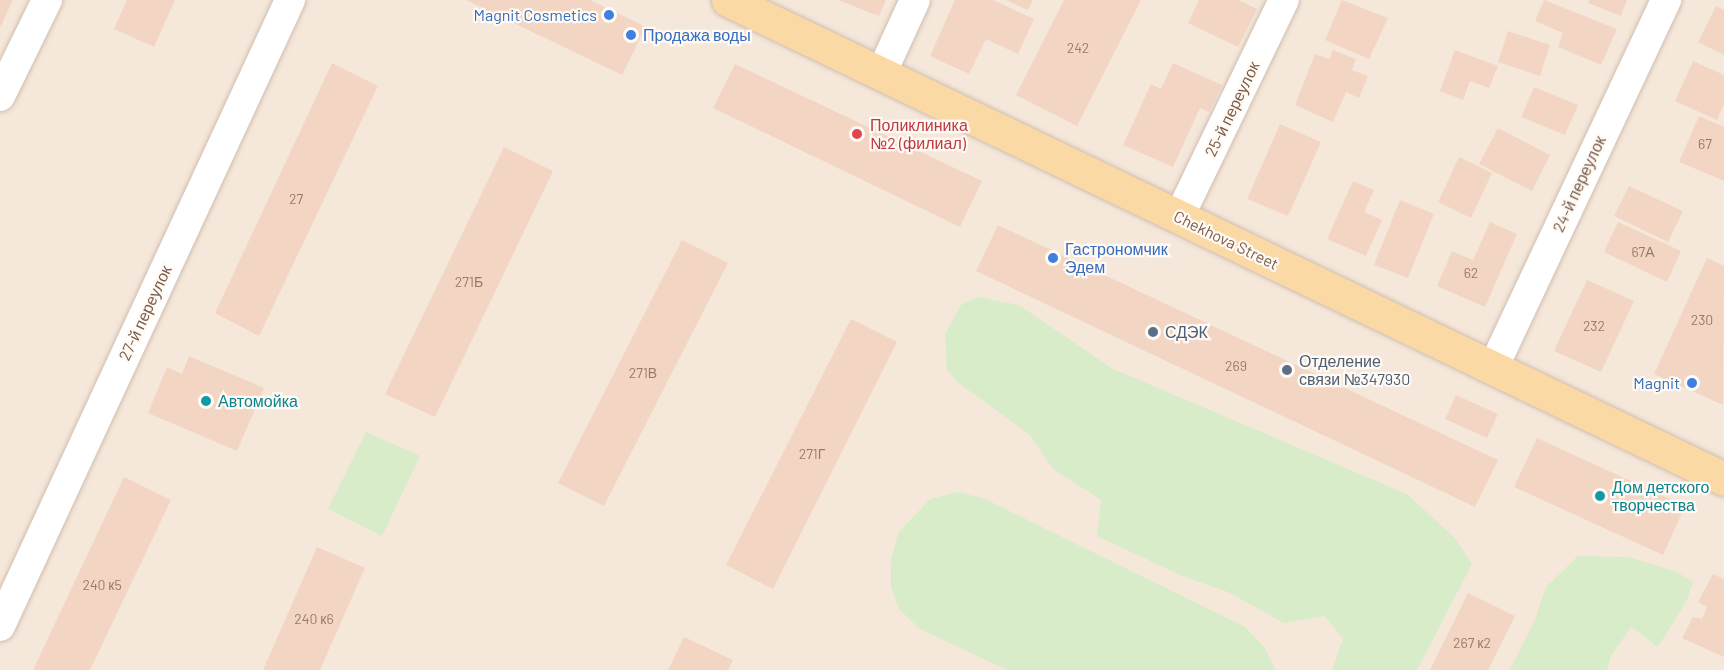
<!DOCTYPE html>
<html>
<head>
<meta charset="utf-8">
<style>
  body { margin:0 }
  #map { position:relative; width:1724px; height:670px; overflow:hidden; background:#fdf6ec; font-family:Barlow,sans-serif }
  div>[style] { position:absolute }
  .residential>* { inset:0; background:#f5e8da }
  .green>* { inset:0; background:#d8ecc9 }
  .building>* { inset:0; background:#f3d5c3 }
  .roads { filter:drop-shadow(0 0 2px #d1beb0) drop-shadow(0 0 2px #d1beb0) }
  .minor>* { height:30px; margin:-15px; padding:0 15px; transform-origin:15px; border-radius:15px; background:#fff }
  .major>* { height:33px; margin:-16.5px; padding:0 16.5px; transform-origin:16.5px; border-radius:16.5px; background:#fbd9a5 }
  .dots>* { width:16px; height:16px; translate:-50% -50%; box-sizing:border-box; border:3px solid #fffaf3; border-radius:50% }
  span { translate:-50% -50%; white-space:nowrap; text-align:center; line-height:1.15; -webkit-text-stroke:4.5px #fffaf3; paint-order:stroke }
  .number-label { font-size:14px; color:#987a6a }
  .number-label span { -webkit-text-stroke-width:0 }
  .shop-label { font-size:16px; color:#366cbe }
  .right { translate:-100% -50%; text-align:right }
  .left { translate:0 -50%; text-align:left }
  .street-label { font-size:16px; color:#7a5c4d }
  .health-label { font-size:16px; color:#be3a42 }
  .service-label { font-size:16px; color:#4e5e75 }
  .culture-label { font-size:16px; color:#0d838f }
</style>
</head>
<body>
<div id="map">
  <div class="residential">
    <i style="clip-path:polygon(0 0,1724px 0,1724px 670px,0 670px)"></i>
  </div>
  <div class="green">
    <i style="clip-path:polygon(977px 297px,1019px 305px,1113px 369px,1407px 494px,1455px 538px,1472px 564px,1417px 670px,1332px 670px,1343px 639px,1325px 616px,1284px 623px,1228px 592px,1182px 576px,1097px 536px,1101px 500px,1053px 469px,1030px 435px,957px 382px,947px 370px,945px 334px,961px 305px)"></i>
    <i style="clip-path:polygon(366px 432px,420px 456px,382px 536px,328px 509px)"></i>
    <i style="clip-path:polygon(956px 492px,983px 498px,1245px 627px,1264px 647px,1276px 670px,1007px 670px,920px 629px,899px 609px,891px 587px,891px 561px,898px 533px,930px 499px)"></i>
    <i style="clip-path:polygon(1578px 556px,1628px 557px,1674px 571px,1693px 581px,1687px 600px,1658px 647px,1631px 627px,1611px 656px,1607px 670px,1510px 670px,1534px 622px,1546px 587px)"></i>
  </div>
  <div class="building">
    <i style="clip-path:polygon(0 0,13px 0,0 28px)"></i>
    <i style="clip-path:polygon(127px 0,175px 0,154px 47px,114px 29px)"></i>
    <i style="clip-path:polygon(466px 0,590px 0,646px 27px,622px 75px)"></i>
    <i style="clip-path:polygon(838px 0,886px 0,879px 16px)"></i>
    <i style="clip-path:polygon(955px 0,993px 0,1034px 19px,1018px 54px,986px 39px,969px 74px,930px 56px)"></i>
    <i style="clip-path:polygon(1006px 0,1033px 0,1028px 10px)"></i>
    <i style="clip-path:polygon(1064px 0,1141px 0,1077px 126px,1016px 95px)"></i>
    <i style="clip-path:polygon(1199px 0,1239px 0,1257px 9px,1238px 47px,1188px 23px)"></i>
    <i style="clip-path:polygon(1342px 0,1388px 18px,1369px 59px,1325px 40px)"></i>
    <i style="clip-path:polygon(1544px 0,1617px 29px,1601px 65px,1558px 47px,1563px 33px,1535px 21px)"></i>
    <i style="clip-path:polygon(1589px 0,1627px 0,1621px 16px,1588px 3px)"></i>
    <i style="clip-path:polygon(1716px 6px,1724px 10px,1724px 55px,1698px 42px)"></i>
    <i style="clip-path:polygon(1508px 31px,1550px 45px,1540px 76px,1498px 62px)"></i>
    <i style="clip-path:polygon(1333px 50px,1356px 59px,1352px 70px,1368px 76px,1359px 98px,1346px 92px,1333px 122px,1295px 105px,1315px 54px,1329px 59px)"></i>
    <i style="clip-path:polygon(1455px 50px,1498px 66px,1489px 88px,1470px 81px,1463px 100px,1440px 91px)"></i>
    <i style="clip-path:polygon(1693px 61px,1724px 75px,1724px 104px,1717px 120px,1675px 101px)"></i>
    <i style="clip-path:polygon(332px 63px,378px 86px,259px 336px,215px 313px)"></i>
    <i style="clip-path:polygon(1173px 63px,1222px 85px,1209px 112px,1200px 108px,1173px 167px,1123px 145px,1151px 84px,1161px 89px)"></i>
    <i style="clip-path:polygon(735px 64px,982px 181px,960px 227px,713px 108px)"></i>
    <i style="clip-path:polygon(1534px 87px,1578px 105px,1565px 135px,1521px 117px)"></i>
    <i style="clip-path:polygon(1699px 116px,1724px 127px,1724px 181px,1679px 162px)"></i>
    <i style="clip-path:polygon(1280px 124px,1321px 142px,1288px 216px,1247px 199px)"></i>
    <i style="clip-path:polygon(1498px 128px,1550px 155px,1532px 191px,1479px 164px)"></i>
    <i style="clip-path:polygon(504px 147px,553px 171px,435px 417px,385px 394px)"></i>
    <i style="clip-path:polygon(1459px 157px,1492px 173px,1471px 218px,1438px 202px)"></i>
    <i style="clip-path:polygon(1353px 181px,1374px 190px,1364px 212px,1382px 220px,1366px 256px,1327px 239px)"></i>
    <i style="clip-path:polygon(1629px 186px,1683px 211px,1668px 242px,1614px 216px)"></i>
    <i style="clip-path:polygon(1400px 200px,1434px 214px,1408px 278px,1374px 265px)"></i>
    <i style="clip-path:polygon(1490px 222px,1517px 234px,1485px 307px,1437px 286px,1452px 251px,1473px 260px)"></i>
    <i style="clip-path:polygon(1618px 222px,1681px 251px,1667px 282px,1604px 252px)"></i>
    <i style="clip-path:polygon(998px 225px,1498px 460px,1475px 507px,976px 271px)"></i>
    <i style="clip-path:polygon(682px 240px,728px 263px,604px 506px,558px 483px)"></i>
    <i style="clip-path:polygon(1707px 258px,1724px 266px,1723px 405px,1654px 374px)"></i>
    <i style="clip-path:polygon(1587px 280px,1634px 301px,1601px 372px,1554px 351px)"></i>
    <i style="clip-path:polygon(851px 319px,897px 342px,773px 589px,726px 565px)"></i>
    <i style="clip-path:polygon(189px 356px,264px 388px,237px 451px,148px 413px,167px 367px,182px 374px)"></i>
    <i style="clip-path:polygon(1456px 395px,1498px 414px,1487px 438px,1445px 419px)"></i>
    <i style="clip-path:polygon(1537px 438px,1685px 506px,1663px 555px,1514px 487px)"></i>
    <i style="clip-path:polygon(124px 477px,171px 500px,90px 670px,33px 670px)"></i>
    <i style="clip-path:polygon(317px 547px,365px 568px,320px 670px,263px 670px)"></i>
    <i style="clip-path:polygon(1713px 574px,1724px 579px,1724px 657px,1682px 638px,1693px 617px,1702px 619px,1707px 607px,1698px 602px)"></i>
    <i style="clip-path:polygon(1468px 593px,1515px 616px,1488px 670px,1430px 670px)"></i>
    <i style="clip-path:polygon(684px 637px,733px 660px,728px 670px,668px 670px)"></i>
  </div>
  <div class="roads">
    <div class="minor">
      <i style="left:881px;top:74px;width:81px;rotate:-65.3deg"></i>
      <i style="left:0;top:96px;width:107px;rotate:-63.9deg"></i>
      <i style="left:1179px;top:217px;width:241px;rotate:-64.2deg"></i>
      <i style="left:1493px;top:368px;width:407px;rotate:-64.8deg"></i>
      <i style="left:0;top:626px;width:690px;rotate:-65.14deg"></i>
    </div>
    <div class="major">
      <i style="left:728px;top:0;width:1105px;rotate:25.68deg"></i>
    </div>
  </div>
  <div class="dots">
    <i style="left:609px;top:15px;background:#3f7fe0"></i>
    <i style="left:631px;top:35px;background:#3f7fe0"></i>
    <i style="left:857px;top:134px;background:#e0444e"></i>
    <i style="left:1053px;top:258px;background:#3f7fe0"></i>
    <i style="left:1153px;top:332px;background:#5c6f8a"></i>
    <i style="left:1287px;top:370px;background:#5c6f8a"></i>
    <i style="left:1692px;top:383px;background:#3f7fe0"></i>
    <i style="left:206px;top:401px;background:#0f9aa8"></i>
    <i style="left:1600px;top:496px;background:#0f9aa8"></i>
  </div>
  <div class="number-label">
    <span style="left:1078px;top:48px">242</span>
    <span style="left:1705px;top:144px">67</span>
    <span style="left:296px;top:199px">27</span>
    <span style="left:1643px;top:252px">67А</span>
    <span style="left:1471px;top:273px">62</span>
    <span style="left:469px;top:282px">271Б</span>
    <span style="left:1702px;top:320px">230</span>
    <span style="left:1594px;top:326px">232</span>
    <span style="left:1236px;top:366px">269</span>
    <span style="left:643px;top:373px">271В</span>
    <span style="left:812px;top:454px">271Г</span>
    <span style="left:102px;top:585px">240 к5</span>
    <span style="left:314px;top:619px">240 к6</span>
    <span style="left:1472px;top:643px">267 к2</span>
  </div>
  <div class="shop-label">
    <span class="right" style="left:597px;top:15px">Magnit Cosmetics</span>
    <span class="left" style="left:643px;top:35px">Продажа воды</span>
    <span class="left" style="left:1065px;top:258px">Гастрономчик<br>Эдем</span>
    <span class="right" style="left:1680px;top:383px">Magnit</span>
  </div>
  <div class="street-label">
    <span style="left:1232px;top:109px;rotate:-64deg">25-й переулок</span>
    <span style="left:1579px;top:184px;rotate:-65deg">24-й переулок</span>
    <span style="left:1226px;top:240px;rotate:26deg">Chekhova Street</span>
    <span style="left:145px;top:313px;rotate:-65deg">27-й переулок</span>
  </div>
  <div class="health-label">
    <span class="left" style="left:870px;top:134px">Поликлиника<br>№2 (филиал)</span>
  </div>
  <div class="service-label">
    <span class="left" style="left:1165px;top:332px">СДЭК</span>
    <span class="left" style="left:1299px;top:370px">Отделение<br>связи №347930</span>
  </div>
  <div class="culture-label">
    <span class="left" style="left:218px;top:401px">Автомойка</span>
    <span class="left" style="left:1612px;top:496px">Дом детского<br>творчества</span>
  </div>
</div>
</body>
</html>
